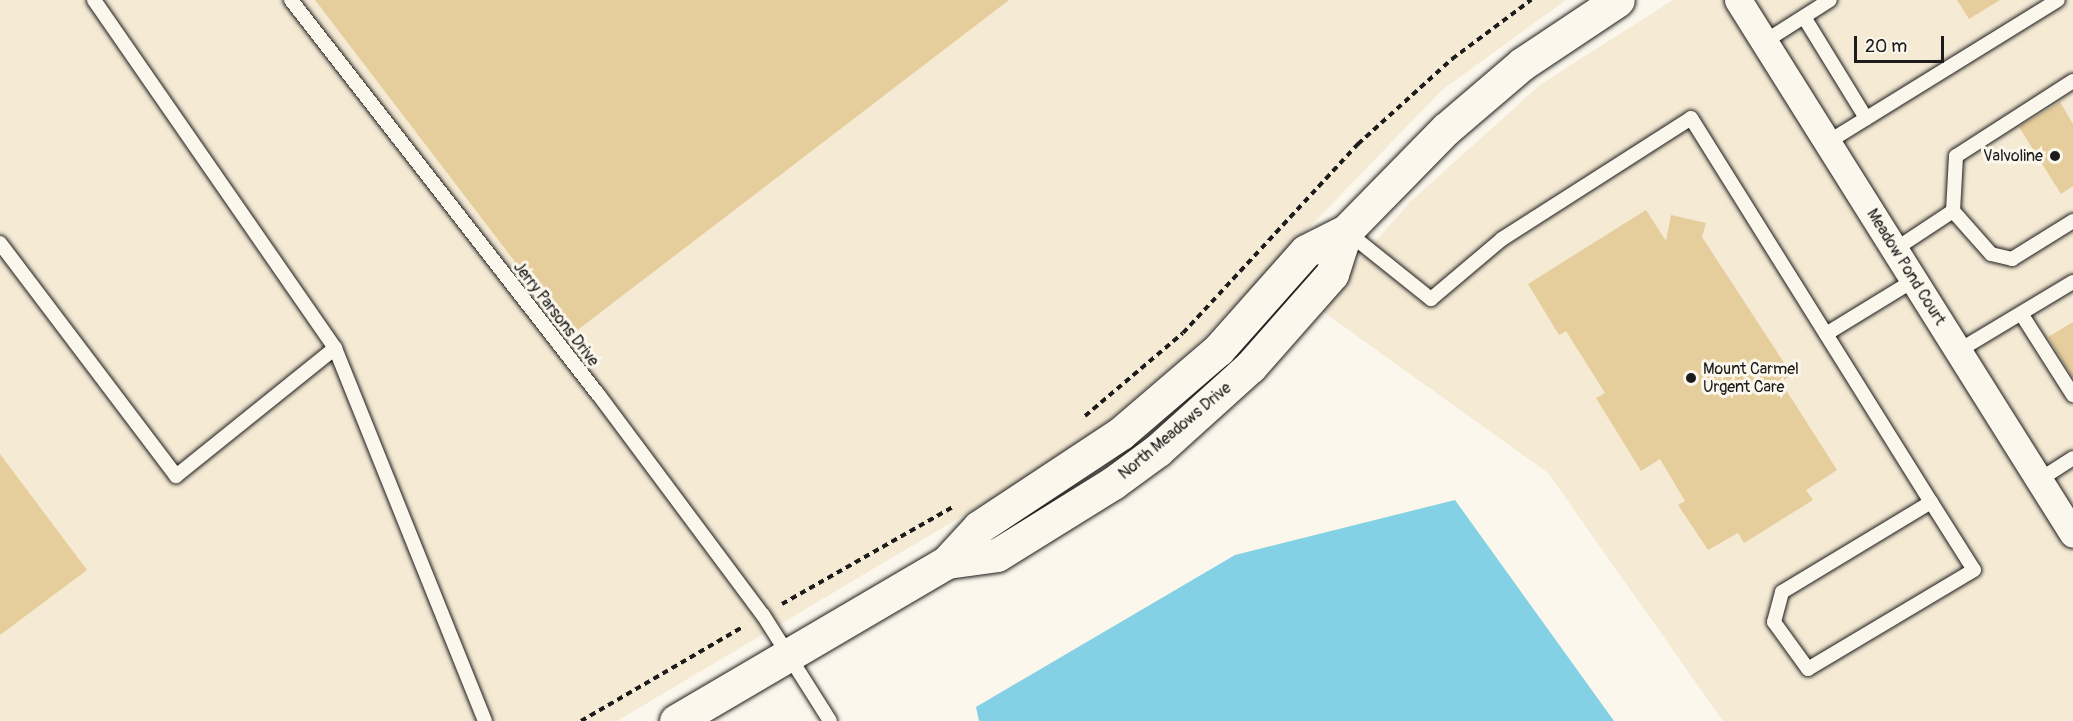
<!DOCTYPE html>
<html>
<head>
<meta charset="utf-8">
<style>
  body { margin:0 }
  #map { position:relative; width:2073px; height:721px; overflow:hidden; background:#fbf7ec; font-family:Pangolin,sans-serif }
  div>[style] { position:absolute }
  .built>* { inset:0; background:#f5ead4 }
  .water>* { inset:0; background:#84d0e4 }
  .building>* { inset:0; background:#e6cd9c }
  .path>* { height:4px; margin-top:-2px; transform-origin:0; background:repeating-linear-gradient(90deg,#1c1c1c 0 6px,transparent 0 10.5px) }
  .roads { filter:drop-shadow(0 0 2px #1c1c1c) drop-shadow(0 0 2px #1c1c1c) }
  .lane>* { height:14px; margin:-7px; padding:0 7px; transform-origin:7px; border-radius:7px; background:#fbf7ec }
  .street>* { height:27px; margin:-13.5px; padding:0 13.5px; transform-origin:13.5px; border-radius:13.5px; background:#fbf7ec }
  .secondary>* { height:33px; margin:-16.5px; padding:0 16.5px; transform-origin:16.5px; border-radius:16.5px; background:#fbf7ec }
  .dots>* { width:16px; height:16px; translate:-50% -50%; box-sizing:border-box; border:3px solid #fbf7ec; border-radius:50% }
  span { translate:-50% -50%; white-space:nowrap; text-align:center; line-height:1.15; -webkit-text-stroke:6px #fbf7ec; paint-order:stroke }
  .poi-label { font-size:16px; color:#1c1c1c }
  .right { translate:-100% -50%; text-align:right }
  .left { translate:0 -50%; text-align:left }
  .street-label { font-size:16px; color:#1c1c1c }
  .scale { position:absolute; left:1854px; top:36px; width:90px; height:27px; box-sizing:border-box; border:3px solid #1c1c1c; border-top:0; padding-left:8px; font-size:18px; line-height:21px; white-space:nowrap; color:#1c1c1c; -webkit-text-stroke:4px #fbf7ec; paint-order:stroke }
</style>
</head>
<body>
<div id="map">
  <div class="built">
    <i style="clip-path:polygon(0 0,1566px 0,1442px 90px,1191px 350px,1075px 449px,617px 721px,0 721px)"></i>
    <i style="clip-path:polygon(1673px 0,2073px 0,2073px 721px,1723px 721px,1548px 473px,1318px 308px,1409px 203px,1541px 84px)"></i>
  </div>
  <div class="water">
    <i style="clip-path:polygon(1455px 500px,1614px 721px,979px 721px,976px 707px,1235px 555px)"></i>
  </div>
  <div class="building">
    <i style="clip-path:polygon(315px 0,1009px 0,571px 335px)"></i>
    <i style="clip-path:polygon(1957px 0,2000px 0,1969px 19px)"></i>
    <i style="clip-path:polygon(2060px 102px,2073px 124px,2073px 186px,2061px 194px,2019px 127px)"></i>
    <i style="clip-path:polygon(1646px 210px,1666px 241px,1671px 215px,1706px 223px,1702px 237px,1792px 375px,1781px 382px,1837px 470px,1806px 490px,1813px 500px,1744px 543px,1738px 533px,1708px 550px,1678px 505px,1685px 501px,1660px 459px,1641px 471px,1596px 398px,1605px 393px,1566px 331px,1559px 335px,1528px 284px)"></i>
    <i style="clip-path:polygon(2073px 322px,2073px 378px,2048px 337px)"></i>
    <i style="clip-path:polygon(0 454px,87px 570px,0 635px)"></i>
  </div>
  <div class="path">
    <i style="left:1085px;top:416px;width:128px;rotate:-40.3deg"></i>
    <i style="left:1183px;top:333px;width:258px;rotate:-47.2deg"></i>
    <i style="left:1358px;top:144px;width:127px;rotate:-42.1deg"></i>
    <i style="left:1452px;top:59px;width:99px;rotate:-36.8deg"></i>
    <i style="left:782px;top:604px;width:197px;rotate:-29.6deg"></i>
    <i style="left:581px;top:721px;width:189px;rotate:-30.2deg"></i>
  </div>
  <div class="roads">
    <div class="lane">
      <i style="left:94px;top:0;width:423px;rotate:55.3deg"></i>
      <i style="left:335px;top:348px;width:402px;rotate:68.1deg"></i>
      <i style="left:291px;top:0;width:499px;rotate:52.1deg"></i>
      <i style="left:598px;top:394px;width:276px;rotate:53.3deg"></i>
      <i style="left:763px;top:615px;width:125px;rotate:57.7deg"></i>
      <i style="left:1804px;top:17px;width:119px;rotate:58.5deg"></i>
      <i style="left:1764px;top:42px;width:78px;rotate:-32.5deg"></i>
      <i style="left:2073px;top:81px;width:139px;rotate:147.3deg"></i>
      <i style="left:1956px;top:156px;width:55px;rotate:93.1deg"></i>
      <i style="left:1953px;top:211px;width:57px;rotate:48.5deg"></i>
      <i style="left:1991px;top:254px;width:22px;rotate:13deg"></i>
      <i style="left:2012px;top:259px;width:72px;rotate:-31.9deg"></i>
      <i style="left:1828px;top:142px;width:270px;rotate:-31.7deg"></i>
      <i style="left:1346px;top:231px;width:109px;rotate:38.7deg"></i>
      <i style="left:1431px;top:299px;width:93px;rotate:-40.2deg"></i>
      <i style="left:1502px;top:239px;width:224px;rotate:-32.6deg"></i>
      <i style="left:1691px;top:118px;width:453px;rotate:58deg"></i>
      <i style="left:1931px;top:502px;width:80px;rotate:57.7deg"></i>
      <i style="left:1974px;top:570px;width:193px;rotate:149.2deg"></i>
      <i style="left:1808px;top:669px;width:58px;rotate:-125.9deg"></i>
      <i style="left:1774px;top:622px;width:31px;rotate:-75deg"></i>
      <i style="left:1782px;top:592px;width:174px;rotate:-31.1deg"></i>
      <i style="left:0;top:243px;width:292px;rotate:52.9deg"></i>
      <i style="left:176px;top:476px;width:204px;rotate:-38.8deg"></i>
      <i style="left:1894px;top:250px;width:71px;rotate:-33.5deg"></i>
      <i style="left:2022px;top:315px;width:95px;rotate:57.5deg"></i>
      <i style="left:1826px;top:334px;width:103px;rotate:-31.5deg"></i>
      <i style="left:1958px;top:351px;width:134px;rotate:-31deg"></i>
      <i style="left:2039px;top:480px;width:40px;rotate:-32.9deg"></i>
    </div>
    <div class="street">
      <i style="left:1738px;top:0;width:630px;rotate:57.9deg"></i>
    </div>
    <div class="secondary">
      <i style="left:947px;top:562px;width:50px;rotate:-8deg"></i>
      <i style="left:997px;top:555px;width:137px;rotate:-31.8deg"></i>
      <i style="left:1113px;top:483px;width:56px;rotate:-36.3deg"></i>
      <i style="left:1158px;top:450px;width:124px;rotate:-42.1deg"></i>
      <i style="left:1250px;top:367px;width:124px;rotate:-48.6deg"></i>
      <i style="left:1332px;top:274px;width:45px;rotate:-72deg"></i>
      <i style="left:676px;top:721px;width:314px;rotate:-30.4deg"></i>
      <i style="left:947px;top:562px;width:47px;rotate:-47.6deg"></i>
      <i style="left:979px;top:527px;width:170px;rotate:-33.5deg"></i>
      <i style="left:1121px;top:433px;width:128px;rotate:-40.6deg"></i>
      <i style="left:1218px;top:350px;width:132px;rotate:-48.4deg"></i>
      <i style="left:1306px;top:251px;width:45px;rotate:-26.6deg"></i>
      <i style="left:1346px;top:231px;width:143px;rotate:-45.6deg"></i>
      <i style="left:1446px;top:129px;width:100px;rotate:-40.5deg"></i>
      <i style="left:1522px;top:64px;width:115px;rotate:-33.7deg"></i>
    </div>
  </div>
  <div class="dots">
    <i style="left:2055px;top:156px;background:#1c1c1c"></i>
    <i style="left:1691px;top:378px;background:#1c1c1c"></i>
  </div>
  <div class="poi-label">
    <span class="right" style="left:2043px;top:156px">Valvoline</span>
    <span class="left" style="left:1703px;top:378px">Mount Carmel<br>Urgent Care</span>
  </div>
  <div class="street-label">
    <span style="left:1906px;top:267px;rotate:58deg">Meadow Pond Court</span>
    <span style="left:556px;top:314px;rotate:52deg">Jerry Parsons Drive</span>
    <span style="left:1175px;top:431px;rotate:-40deg">North Meadows Drive</span>
  </div>
  <div class="scale">20 m</div>
</div>
</body>
</html>
